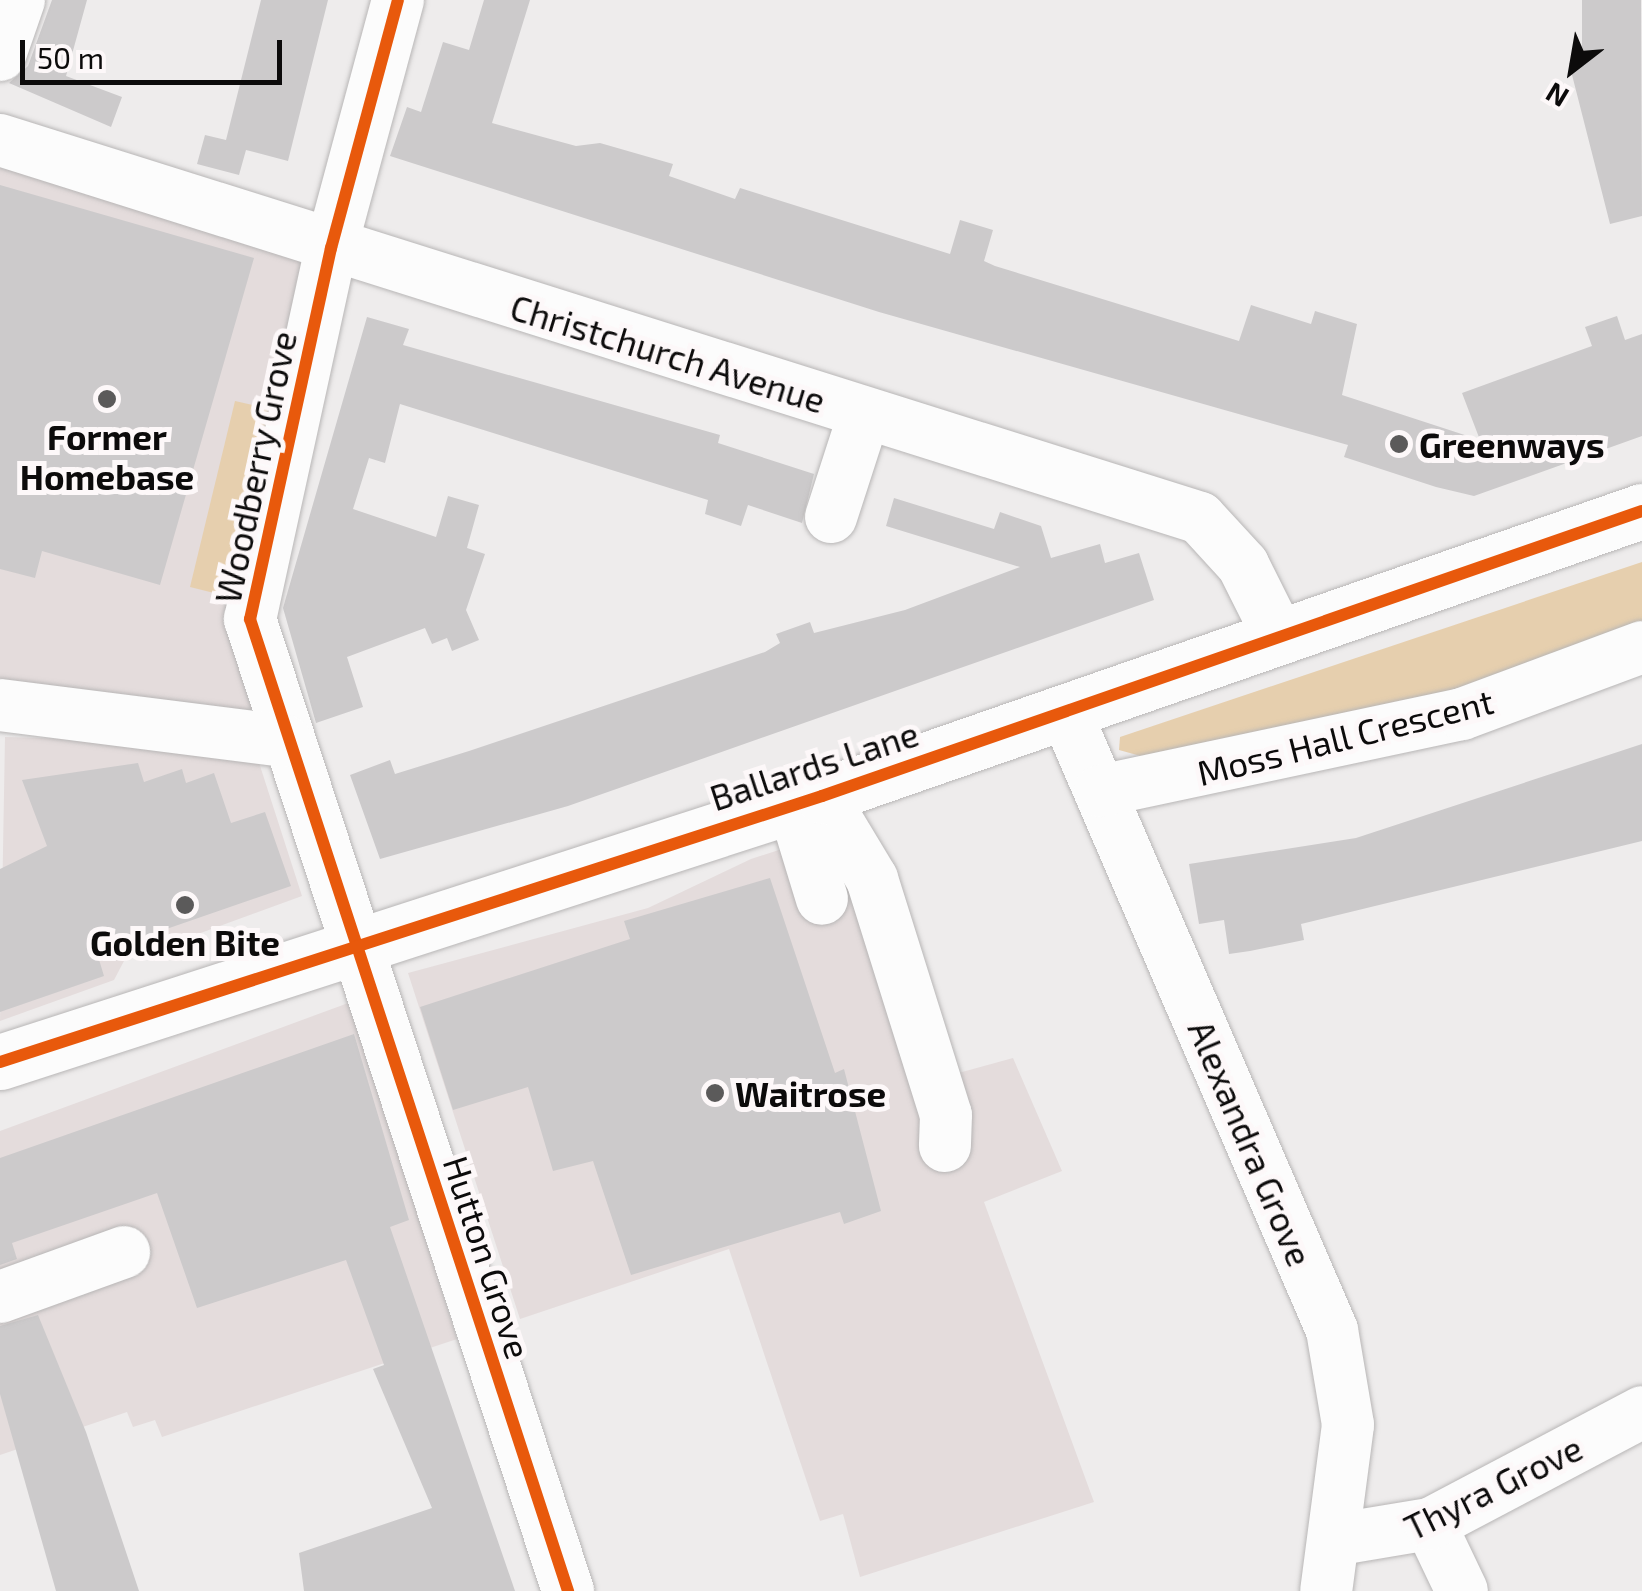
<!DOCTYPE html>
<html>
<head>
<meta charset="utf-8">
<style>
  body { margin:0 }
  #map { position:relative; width:1642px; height:1591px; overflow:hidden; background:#eeecec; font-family:"Exo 2",sans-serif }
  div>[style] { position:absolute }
  .built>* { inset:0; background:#e4dcdc }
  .green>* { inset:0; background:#e6cfae }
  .building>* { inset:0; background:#cccacb }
  .roads { filter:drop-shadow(0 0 2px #b8b6b6) drop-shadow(0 0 2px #b8b6b6) }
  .minor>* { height:52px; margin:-26px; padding:0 26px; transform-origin:26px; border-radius:26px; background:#fcfcfc }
  .major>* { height:55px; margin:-27.5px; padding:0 27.5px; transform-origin:27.5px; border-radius:27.5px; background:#fcfcfc }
  .cycleway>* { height:12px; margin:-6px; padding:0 6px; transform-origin:6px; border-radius:6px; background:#e8590c }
  .dots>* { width:28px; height:28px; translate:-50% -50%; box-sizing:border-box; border:5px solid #fdf8f9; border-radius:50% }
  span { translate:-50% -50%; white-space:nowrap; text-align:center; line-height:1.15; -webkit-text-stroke:10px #fdf8f9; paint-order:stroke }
  .street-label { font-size:35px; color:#0c0b0b }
  .poi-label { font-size:35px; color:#0c0b0b; font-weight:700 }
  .left { translate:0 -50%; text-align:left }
  .north { position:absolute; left:1522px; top:20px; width:100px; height:100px; -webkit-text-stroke:8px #fdf8f9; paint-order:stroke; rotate:211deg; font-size:28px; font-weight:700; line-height:40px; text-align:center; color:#0c0b0b }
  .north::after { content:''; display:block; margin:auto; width:35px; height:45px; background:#0c0b0b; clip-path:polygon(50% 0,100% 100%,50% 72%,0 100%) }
  .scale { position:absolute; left:20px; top:40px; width:262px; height:45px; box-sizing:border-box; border:5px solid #0c0b0b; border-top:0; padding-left:12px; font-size:30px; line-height:35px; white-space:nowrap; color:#0c0b0b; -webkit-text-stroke:8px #fdf8f9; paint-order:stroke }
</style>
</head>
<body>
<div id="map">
  <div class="built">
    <i style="clip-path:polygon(0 140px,331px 248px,251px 622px,286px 739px,0 688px)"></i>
    <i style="clip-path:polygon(5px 737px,253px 744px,302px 896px,124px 961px,114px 980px,0 1021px)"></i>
    <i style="clip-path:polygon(868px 821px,944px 1077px,1013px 1058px,1062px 1171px,984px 1202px,1094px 1502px,860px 1577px,843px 1514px,820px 1521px,729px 1249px,520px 1319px,408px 973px,648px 908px,751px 859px)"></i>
    <i style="clip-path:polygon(351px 1002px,457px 1339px,162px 1437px,155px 1420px,133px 1427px,127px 1412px,0 1455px,0 1131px)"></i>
  </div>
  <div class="green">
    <i style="clip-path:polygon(235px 401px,283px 412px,238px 599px,190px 587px)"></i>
    <i style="clip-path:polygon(1642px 562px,1642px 631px,1582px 660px,1155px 760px,1119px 750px,1120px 737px)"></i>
  </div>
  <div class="building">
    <i style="clip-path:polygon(52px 0,87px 0,66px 76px,122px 97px,111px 127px,9px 83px,28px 66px)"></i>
    <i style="clip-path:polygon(261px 0,328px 0,288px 161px,246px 150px,239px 175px,197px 164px,205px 135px,226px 140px)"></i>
    <i style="clip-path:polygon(484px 0,530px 0,492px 123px,576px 146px,600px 143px,673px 164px,669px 176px,735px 199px,740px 188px,950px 254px,960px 220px,993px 230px,984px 261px,995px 266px,1239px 341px,1251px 305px,1311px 324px,1315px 311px,1357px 324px,1342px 395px,1480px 440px,1462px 393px,1592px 346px,1585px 327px,1617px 316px,1625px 340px,1642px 334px,1642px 436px,1474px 496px,1436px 487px,1344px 457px,1348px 445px,879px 312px,390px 156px,407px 107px,421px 112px,443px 42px,469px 50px)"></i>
    <i style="clip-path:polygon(1582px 0,1641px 0,1642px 216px,1610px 224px,1569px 63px,1582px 60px)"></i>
    <i style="clip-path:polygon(0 185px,254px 258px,160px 585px,42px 551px,35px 578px,0 569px)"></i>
    <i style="clip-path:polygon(367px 317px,409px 329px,403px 345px,720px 435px,718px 443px,814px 474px,802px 523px,748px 505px,741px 526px,705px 514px,708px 500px,400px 404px,385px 463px,369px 458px,353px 509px,436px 537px,448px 496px,479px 505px,467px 548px,485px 554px,466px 610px,479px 640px,452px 651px,447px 638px,432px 644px,425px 628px,347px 657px,363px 707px,316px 723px,283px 608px)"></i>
    <i style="clip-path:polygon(894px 498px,994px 529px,1000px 512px,1041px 526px,1051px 558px,1100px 544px,1105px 563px,1139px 553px,1154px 600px,568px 806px,380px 859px,350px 775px,390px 760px,395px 774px,469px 751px,765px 652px,780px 643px,776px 634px,810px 622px,814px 633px,905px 610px,1020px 567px,886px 526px)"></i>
    <i style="clip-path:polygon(1642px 744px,1642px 841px,1301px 924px,1304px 940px,1250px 951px,1229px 954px,1224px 920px,1199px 924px,1189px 864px,1356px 838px)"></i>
    <i style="clip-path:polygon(138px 763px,144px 782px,182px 769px,186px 783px,214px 773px,231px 823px,265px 812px,291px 886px,97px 953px,104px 976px,0 1012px,0 869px,47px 846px,22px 780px)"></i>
    <i style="clip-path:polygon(770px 878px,835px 1073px,844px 1069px,881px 1211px,844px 1224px,840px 1212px,631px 1275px,593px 1161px,553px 1171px,528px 1087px,453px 1110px,420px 1007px,630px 939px,624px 921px)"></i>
    <i style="clip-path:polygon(354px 1034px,409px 1220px,390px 1227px,515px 1591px,304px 1591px,299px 1553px,432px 1508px,373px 1369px,384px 1365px,346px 1260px,197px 1308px,157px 1193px,12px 1243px,17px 1259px,0 1265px,0 1158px)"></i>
    <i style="clip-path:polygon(38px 1315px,86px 1432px,139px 1591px,56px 1591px,0 1394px,0 1326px)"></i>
  </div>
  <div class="roads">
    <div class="minor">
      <i style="left:398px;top:0;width:257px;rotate:105.1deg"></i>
      <i style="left:331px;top:248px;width:380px;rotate:102.3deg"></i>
      <i style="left:250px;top:619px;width:1023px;rotate:71.88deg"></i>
      <i style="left:0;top:55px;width:58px;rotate:-70.9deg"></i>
      <i style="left:0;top:140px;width:1258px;rotate:17.48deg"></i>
      <i style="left:1200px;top:518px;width:64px;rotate:47.5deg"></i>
      <i style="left:1243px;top:565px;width:80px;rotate:63.4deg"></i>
      <i style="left:831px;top:517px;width:107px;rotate:-72.1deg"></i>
      <i style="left:0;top:705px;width:288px;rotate:7.2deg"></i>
      <i style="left:1066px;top:713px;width:672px;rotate:66.68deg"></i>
      <i style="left:1332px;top:1330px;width:96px;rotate:80.4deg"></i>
      <i style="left:1348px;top:1425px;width:167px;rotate:97.5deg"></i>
      <i style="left:1100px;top:791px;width:370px;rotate:-12deg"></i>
      <i style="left:1462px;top:714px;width:192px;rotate:-20.4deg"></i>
      <i style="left:822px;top:796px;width:97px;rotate:58.9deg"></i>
      <i style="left:872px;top:879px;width:247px;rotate:72.6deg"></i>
      <i style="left:946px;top:1115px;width:31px;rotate:92deg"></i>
      <i style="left:793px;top:804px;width:99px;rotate:73deg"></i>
      <i style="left:0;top:1297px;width:132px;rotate:-19.9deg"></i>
      <i style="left:1430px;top:1524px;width:74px;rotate:64.5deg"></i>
      <i style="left:1339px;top:1539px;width:92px;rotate:-9.4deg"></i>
      <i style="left:1430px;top:1524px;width:240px;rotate:-27.8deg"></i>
    </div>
    <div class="major">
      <i style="left:0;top:1062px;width:864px;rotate:-17.93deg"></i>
      <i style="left:822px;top:796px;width:868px;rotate:-19.17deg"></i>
    </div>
  </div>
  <div class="cycleway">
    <i style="left:398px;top:0;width:257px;rotate:105.1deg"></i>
    <i style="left:331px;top:248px;width:380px;rotate:102.3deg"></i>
    <i style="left:250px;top:619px;width:1023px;rotate:71.88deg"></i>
    <i style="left:0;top:1062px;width:864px;rotate:-17.93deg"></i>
    <i style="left:822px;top:796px;width:868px;rotate:-19.17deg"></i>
  </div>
  <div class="dots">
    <i style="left:107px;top:399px;background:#5b5a5a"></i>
    <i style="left:1399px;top:444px;background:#5b5a5a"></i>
    <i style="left:185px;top:905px;background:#5b5a5a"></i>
    <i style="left:715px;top:1093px;background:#5b5a5a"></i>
  </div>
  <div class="street-label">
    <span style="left:668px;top:353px;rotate:17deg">Christchurch Avenue</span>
    <span style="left:255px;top:467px;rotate:-78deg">Woodberry Grove</span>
    <span style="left:1345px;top:736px;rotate:-14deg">Moss Hall Crescent</span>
    <span style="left:814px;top:765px;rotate:-18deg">Ballards Lane</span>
    <span style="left:1251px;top:1143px;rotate:67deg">Alexandra Grove</span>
    <span style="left:488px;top:1257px;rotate:72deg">Hutton Grove</span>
    <span style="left:1493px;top:1487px;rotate:-26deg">Thyra Grove</span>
  </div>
  <div class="poi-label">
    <span style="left:107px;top:456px">Former<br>Homebase</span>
    <span class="left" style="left:1419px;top:444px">Greenways</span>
    <span style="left:185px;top:942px">Golden Bite</span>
    <span class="left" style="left:735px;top:1093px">Waitrose</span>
  </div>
  <div class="north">N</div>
  <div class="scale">50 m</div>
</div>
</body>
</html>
